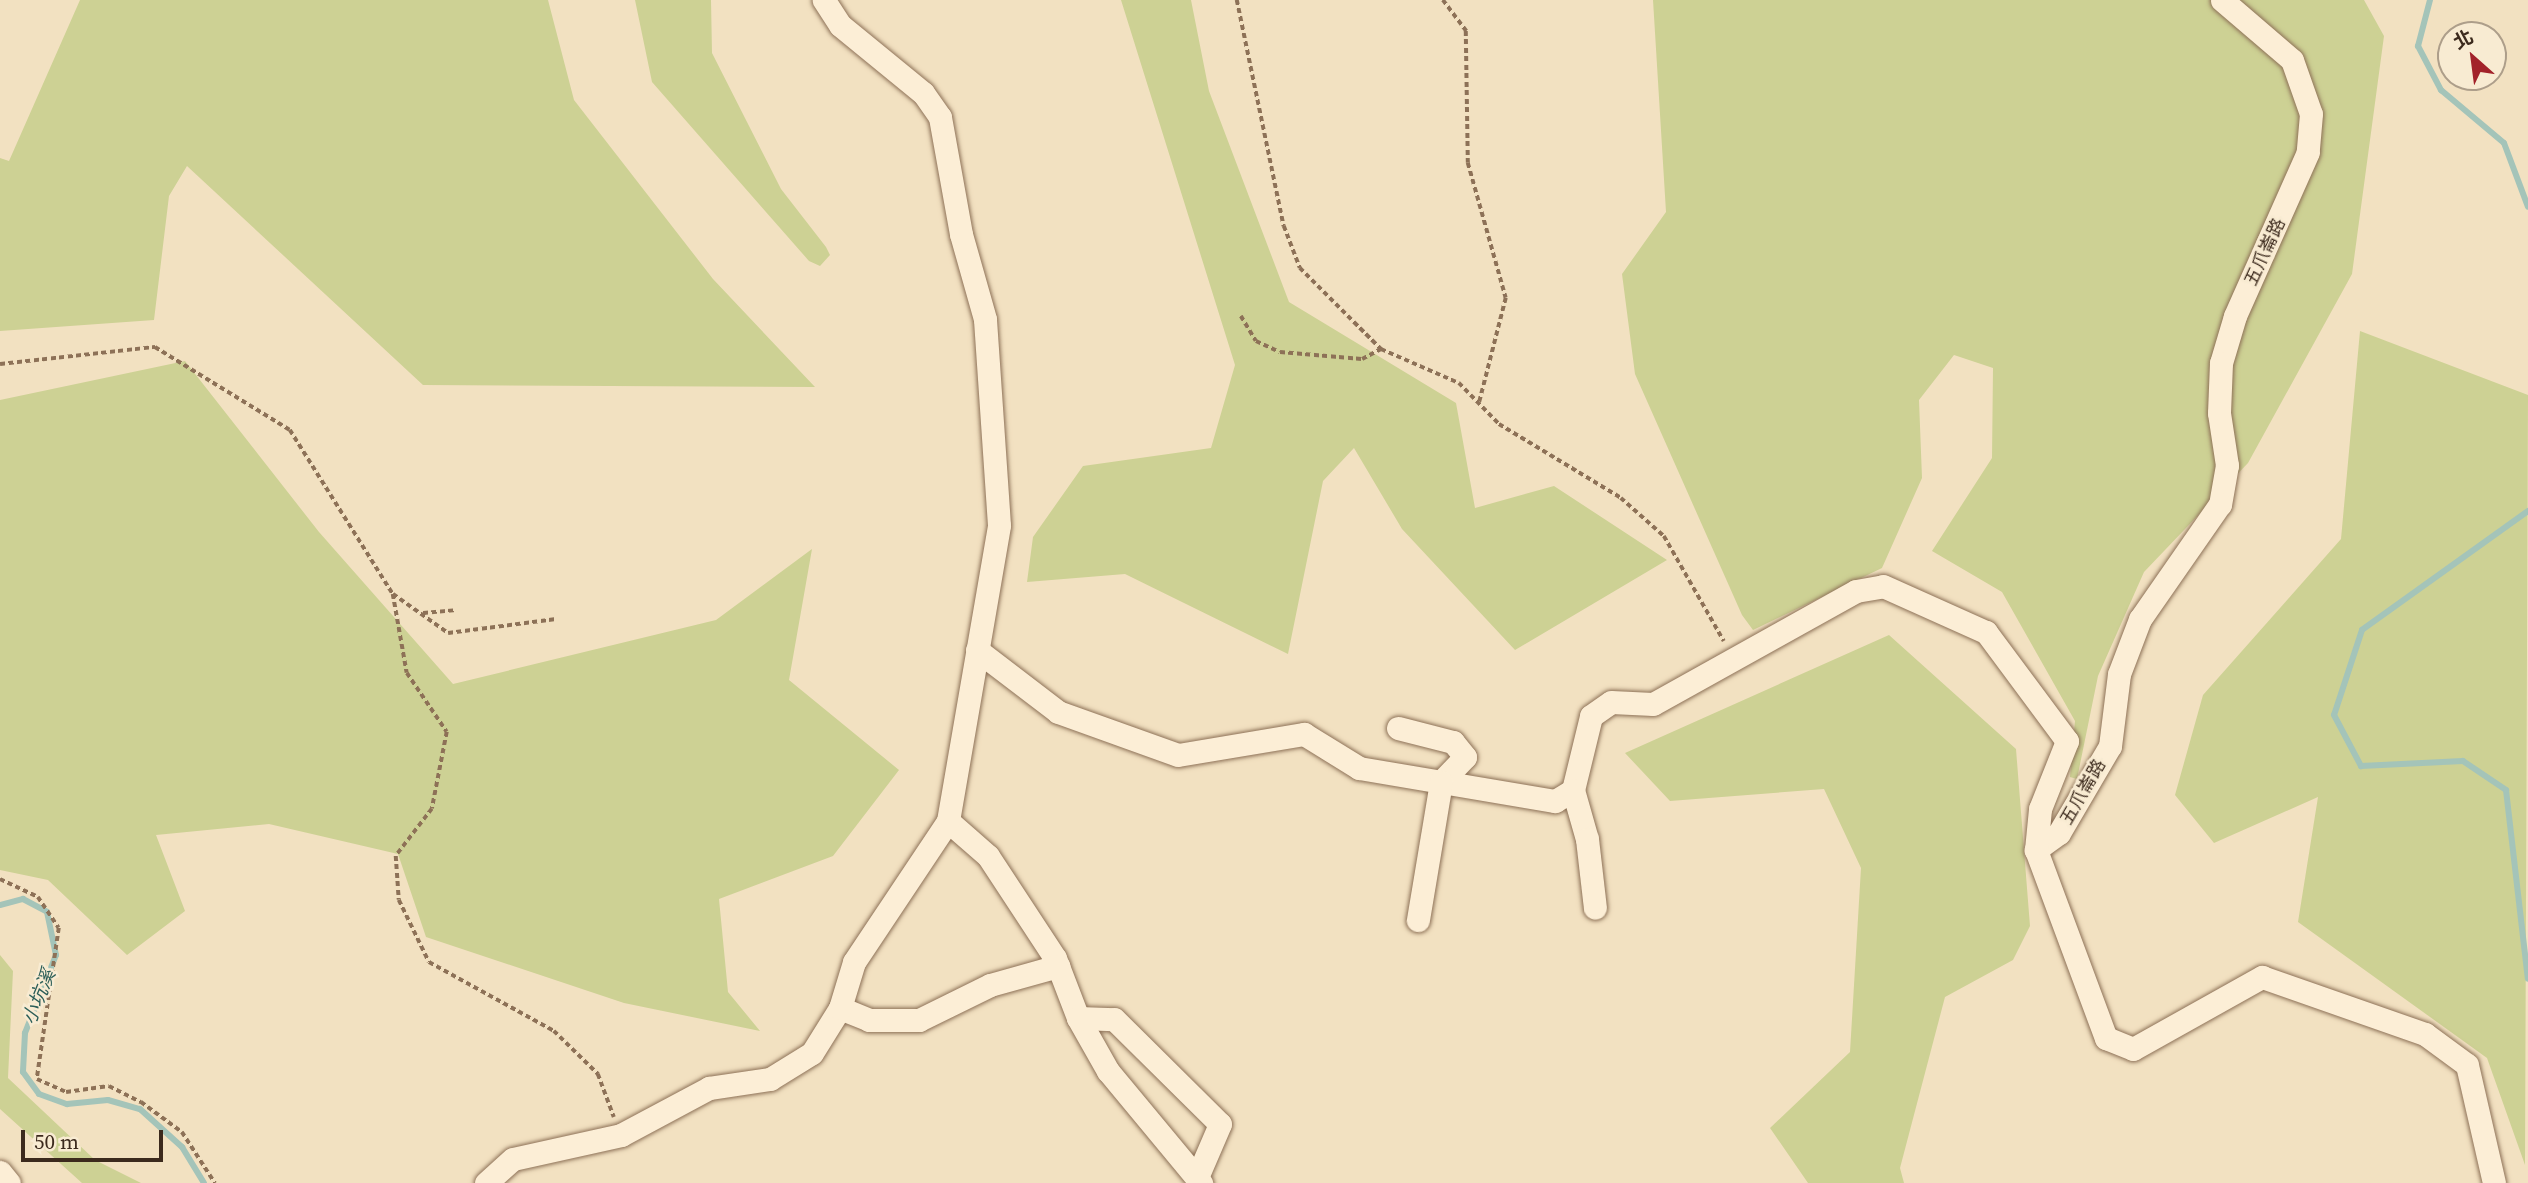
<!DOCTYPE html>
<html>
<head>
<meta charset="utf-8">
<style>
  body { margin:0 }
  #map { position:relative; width:2528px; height:1183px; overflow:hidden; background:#f2e1c1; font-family:"Source Serif 4","Noto Sans TC",serif }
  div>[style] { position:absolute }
  .green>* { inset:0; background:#cdd194 }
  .stream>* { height:6px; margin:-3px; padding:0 3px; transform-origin:3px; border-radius:3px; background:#a4c4b9 }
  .path>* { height:3.5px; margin-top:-1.75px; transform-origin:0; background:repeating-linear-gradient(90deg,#8d7157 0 5px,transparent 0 8.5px) }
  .roads { filter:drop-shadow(0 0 2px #8d7157) drop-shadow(0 0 2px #8d7157) }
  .minor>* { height:23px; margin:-11.5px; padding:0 11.5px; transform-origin:11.5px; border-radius:11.5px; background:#fceed6 }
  span { translate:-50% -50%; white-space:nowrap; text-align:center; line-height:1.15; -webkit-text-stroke:5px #f8ebd2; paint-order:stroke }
  .street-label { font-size:18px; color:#3c2a1d }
  .water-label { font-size:19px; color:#2b5d57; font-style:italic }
  .north { position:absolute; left:2437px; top:21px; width:70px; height:70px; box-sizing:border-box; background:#f8ebd2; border:2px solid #ad9e8a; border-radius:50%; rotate:332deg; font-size:19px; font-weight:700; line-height:28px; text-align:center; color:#3c2a1d }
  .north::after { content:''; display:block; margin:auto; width:24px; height:32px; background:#a2222a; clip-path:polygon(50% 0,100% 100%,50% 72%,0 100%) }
  .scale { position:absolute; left:21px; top:1130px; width:142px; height:32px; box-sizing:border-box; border:4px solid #3c2a1d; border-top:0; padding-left:9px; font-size:21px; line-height:24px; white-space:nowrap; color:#3c2a1d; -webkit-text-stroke:5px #f8ebd2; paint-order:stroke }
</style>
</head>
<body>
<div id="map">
  <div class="green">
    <i style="clip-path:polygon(80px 0,548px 0,574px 100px,713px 279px,815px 387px,423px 385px,187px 166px,169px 196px,154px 320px,0 331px,0 158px,9px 161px)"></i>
    <i style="clip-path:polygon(635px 0,711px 0,712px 53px,781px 189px,826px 247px,830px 255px,820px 266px,809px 261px,652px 82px)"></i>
    <i style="clip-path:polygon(1121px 0,1191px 0,1209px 91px,1289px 302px,1456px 403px,1475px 508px,1554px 486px,1667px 560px,1515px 650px,1402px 529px,1354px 448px,1323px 481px,1288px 654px,1125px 574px,1027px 582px,1033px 537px,1083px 466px,1211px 448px,1235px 365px)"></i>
    <i style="clip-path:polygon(1653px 0,2364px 0,2384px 36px,2352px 274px,2248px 463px,2144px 572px,2098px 676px,2077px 779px,2070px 777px,2075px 721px,2002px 592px,1932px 551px,1992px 458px,1993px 368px,1954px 355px,1919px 400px,1922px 478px,1882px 568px,1753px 630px,1742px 615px,1635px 374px,1622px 274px,1666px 212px)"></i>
    <i style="clip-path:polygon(2360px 331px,2528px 395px,2525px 1165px,2487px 1058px,2298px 922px,2318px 797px,2214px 843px,2175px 795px,2203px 695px,2341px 539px)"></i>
    <i style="clip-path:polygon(185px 361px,319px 532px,453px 684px,716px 620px,812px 549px,789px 680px,899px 770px,833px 856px,719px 899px,728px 992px,760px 1031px,624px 1003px,426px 937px,398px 854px,269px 824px,156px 835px,185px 911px,127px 955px,48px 880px,0 870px,0 400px)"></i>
    <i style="clip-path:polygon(1889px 635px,2016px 749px,2030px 926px,2013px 960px,1945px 997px,1900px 1168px,1904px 1183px,1808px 1183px,1770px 1128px,1850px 1052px,1861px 868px,1824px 789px,1670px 801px,1625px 753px)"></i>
    <i style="clip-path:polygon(0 955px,13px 971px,8px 1078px,95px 1160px,141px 1183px,82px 1183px,0 1109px)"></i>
  </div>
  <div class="stream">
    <i style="left:2430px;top:0;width:48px;rotate:104.6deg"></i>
    <i style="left:2418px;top:46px;width:50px;rotate:62.4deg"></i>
    <i style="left:2441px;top:90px;width:82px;rotate:40.1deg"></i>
    <i style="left:2504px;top:143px;width:68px;rotate:69.4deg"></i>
    <i style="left:2528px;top:511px;width:204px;rotate:144.4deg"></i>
    <i style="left:2362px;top:630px;width:89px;rotate:108.2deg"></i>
    <i style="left:2334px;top:715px;width:58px;rotate:62.1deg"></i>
    <i style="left:2361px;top:766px;width:102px;rotate:-2.8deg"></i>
    <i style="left:2463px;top:761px;width:52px;rotate:34deg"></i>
    <i style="left:2506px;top:790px;width:190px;rotate:83.4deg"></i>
    <i style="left:0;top:905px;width:24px;rotate:-15deg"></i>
    <i style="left:23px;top:899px;width:27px;rotate:28deg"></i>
    <i style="left:47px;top:912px;width:44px;rotate:78.2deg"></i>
    <i style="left:56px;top:955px;width:84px;rotate:111.7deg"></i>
    <i style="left:25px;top:1033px;width:39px;rotate:93deg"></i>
    <i style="left:23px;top:1072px;width:27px;rotate:54deg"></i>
    <i style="left:39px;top:1094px;width:30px;rotate:20deg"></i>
    <i style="left:67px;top:1104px;width:41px;rotate:-5.6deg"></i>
    <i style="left:108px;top:1100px;width:33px;rotate:16deg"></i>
    <i style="left:140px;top:1109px;width:57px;rotate:42.1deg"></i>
    <i style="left:182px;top:1147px;width:42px;rotate:58.6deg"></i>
  </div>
  <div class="path">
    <i style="left:1237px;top:0;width:231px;rotate:78.3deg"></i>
    <i style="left:1284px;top:226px;width:45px;rotate:69.1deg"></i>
    <i style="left:1300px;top:268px;width:115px;rotate:45deg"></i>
    <i style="left:1381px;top:349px;width:85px;rotate:23.6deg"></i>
    <i style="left:1459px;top:383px;width:57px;rotate:45.7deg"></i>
    <i style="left:1499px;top:424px;width:143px;rotate:31.2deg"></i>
    <i style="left:1621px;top:498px;width:57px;rotate:41.5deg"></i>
    <i style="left:1664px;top:536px;width:121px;rotate:60.3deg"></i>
    <i style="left:1443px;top:0;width:39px;rotate:53deg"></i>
    <i style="left:1466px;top:31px;width:132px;rotate:89.1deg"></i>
    <i style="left:1468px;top:163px;width:140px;rotate:74.3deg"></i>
    <i style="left:1506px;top:298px;width:109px;rotate:104.3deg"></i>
    <i style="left:1241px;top:316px;width:29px;rotate:59deg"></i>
    <i style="left:1256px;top:341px;width:26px;rotate:25deg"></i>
    <i style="left:1280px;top:352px;width:82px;rotate:4.9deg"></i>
    <i style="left:1362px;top:359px;width:21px;rotate:-28deg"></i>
    <i style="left:0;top:364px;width:156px;rotate:-6.3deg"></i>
    <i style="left:155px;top:347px;width:158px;rotate:31.6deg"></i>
    <i style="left:290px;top:430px;width:194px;rotate:57.9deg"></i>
    <i style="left:393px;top:594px;width:80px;rotate:80deg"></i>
    <i style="left:407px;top:673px;width:71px;rotate:55.9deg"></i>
    <i style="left:447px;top:732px;width:78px;rotate:101deg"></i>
    <i style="left:432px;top:809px;width:59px;rotate:127.5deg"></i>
    <i style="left:396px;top:856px;width:44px;rotate:86.1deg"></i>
    <i style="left:399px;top:900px;width:69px;rotate:64.2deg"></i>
    <i style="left:429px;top:962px;width:143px;rotate:28.9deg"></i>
    <i style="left:554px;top:1031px;width:62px;rotate:44.3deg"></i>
    <i style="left:598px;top:1074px;width:46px;rotate:69.6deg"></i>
    <i style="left:393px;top:594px;width:67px;rotate:35.3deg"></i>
    <i style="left:448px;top:633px;width:109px;rotate:-7.4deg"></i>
    <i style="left:423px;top:613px;width:33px;rotate:-5deg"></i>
    <i style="left:0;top:879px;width:42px;rotate:25.3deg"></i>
    <i style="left:38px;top:897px;width:37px;rotate:56deg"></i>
    <i style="left:59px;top:928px;width:153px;rotate:98.3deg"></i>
    <i style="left:37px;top:1079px;width:32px;rotate:24deg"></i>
    <i style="left:66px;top:1092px;width:43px;rotate:-7.9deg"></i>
    <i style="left:109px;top:1086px;width:36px;rotate:27deg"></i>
    <i style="left:141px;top:1102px;width:51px;rotate:36.2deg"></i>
    <i style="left:182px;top:1132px;width:61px;rotate:57.1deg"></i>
  </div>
  <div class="roads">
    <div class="minor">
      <i style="left:2222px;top:0;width:92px;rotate:40.6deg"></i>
      <i style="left:2292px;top:60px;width:57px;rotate:70.6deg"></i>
      <i style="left:2311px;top:114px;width:38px;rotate:95deg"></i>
      <i style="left:2308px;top:152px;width:180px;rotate:114deg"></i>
      <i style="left:2235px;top:316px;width:49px;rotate:106.6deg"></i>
      <i style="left:2221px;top:363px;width:50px;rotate:92.3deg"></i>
      <i style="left:2219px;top:413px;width:53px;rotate:81.3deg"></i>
      <i style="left:2227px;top:465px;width:40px;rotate:100deg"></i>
      <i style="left:2220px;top:504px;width:140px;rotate:124.8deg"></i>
      <i style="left:2140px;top:619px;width:59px;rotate:110.9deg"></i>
      <i style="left:2119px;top:674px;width:73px;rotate:97.1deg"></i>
      <i style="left:2110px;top:746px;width:101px;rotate:120.4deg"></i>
      <i style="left:2059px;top:833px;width:29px;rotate:144deg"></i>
      <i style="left:2036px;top:850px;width:201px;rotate:69.6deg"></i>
      <i style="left:2106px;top:1038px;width:29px;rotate:22deg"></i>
      <i style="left:2133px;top:1049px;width:148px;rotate:-29.2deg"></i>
      <i style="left:2262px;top:977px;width:173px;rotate:19.3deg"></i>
      <i style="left:2425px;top:1034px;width:52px;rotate:36.4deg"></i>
      <i style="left:2467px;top:1065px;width:121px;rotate:77.1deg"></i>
      <i style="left:977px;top:650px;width:102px;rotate:37.4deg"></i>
      <i style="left:1058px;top:712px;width:127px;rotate:19.7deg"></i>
      <i style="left:1178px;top:755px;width:128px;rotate:-9.5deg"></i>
      <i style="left:1304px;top:734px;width:65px;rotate:31.7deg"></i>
      <i style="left:1359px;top:768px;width:199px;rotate:9.6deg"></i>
      <i style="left:1555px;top:801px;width:21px;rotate:-31deg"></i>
      <i style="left:1573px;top:790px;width:76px;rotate:-76.3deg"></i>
      <i style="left:1591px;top:716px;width:24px;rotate:-35deg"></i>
      <i style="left:1611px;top:702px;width:42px;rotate:2.7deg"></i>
      <i style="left:1653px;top:704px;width:232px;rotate:-29.1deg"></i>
      <i style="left:1856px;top:591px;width:27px;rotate:-10deg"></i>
      <i style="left:1883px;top:586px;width:113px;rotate:24.1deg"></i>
      <i style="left:1986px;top:632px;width:136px;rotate:53.4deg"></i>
      <i style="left:2067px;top:741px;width:73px;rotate:111.7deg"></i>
      <i style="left:2040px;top:809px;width:41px;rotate:95.6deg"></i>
      <i style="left:1398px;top:728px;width:57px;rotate:14.3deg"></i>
      <i style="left:1453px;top:742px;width:19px;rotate:51deg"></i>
      <i style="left:1465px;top:757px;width:35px;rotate:134deg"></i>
      <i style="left:1441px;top:782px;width:140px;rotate:99.5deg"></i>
      <i style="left:1573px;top:790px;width:51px;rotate:74.1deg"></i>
      <i style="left:1587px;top:839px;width:69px;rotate:83.4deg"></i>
      <i style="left:948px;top:821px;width:53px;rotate:41.2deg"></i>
      <i style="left:988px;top:856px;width:122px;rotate:56.7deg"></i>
      <i style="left:1055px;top:958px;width:64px;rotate:69deg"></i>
      <i style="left:1078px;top:1018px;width:61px;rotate:60.5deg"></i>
      <i style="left:1108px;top:1071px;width:146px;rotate:50.3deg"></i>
      <i style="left:840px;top:1008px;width:31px;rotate:22deg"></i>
      <i style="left:869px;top:1020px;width:50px"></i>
      <i style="left:919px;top:1020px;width:79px;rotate:-26.2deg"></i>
      <i style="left:990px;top:985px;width:71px;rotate:-15.6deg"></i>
      <i style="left:1078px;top:1018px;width:36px;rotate:2deg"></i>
      <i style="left:1114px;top:1019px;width:149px;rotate:44.7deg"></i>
      <i style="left:1220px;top:1124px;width:56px;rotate:113.3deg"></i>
      <i style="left:0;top:1172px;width:14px;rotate:51deg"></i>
      <i style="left:486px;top:1183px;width:36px;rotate:-42deg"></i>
      <i style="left:513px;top:1159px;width:111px;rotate:-12.5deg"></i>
      <i style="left:621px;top:1135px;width:100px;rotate:-28.1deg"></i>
      <i style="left:709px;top:1088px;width:62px;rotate:-8.4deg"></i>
      <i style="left:770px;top:1079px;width:49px;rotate:-31.8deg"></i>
      <i style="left:812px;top:1053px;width:53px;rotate:-58.1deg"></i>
      <i style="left:840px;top:1008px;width:48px;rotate:-73.1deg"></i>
      <i style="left:854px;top:962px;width:169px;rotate:-56.3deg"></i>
      <i style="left:948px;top:821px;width:300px;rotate:-80.2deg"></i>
      <i style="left:999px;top:525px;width:206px;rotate:-93.9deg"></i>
      <i style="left:985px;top:319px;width:88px;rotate:-105.8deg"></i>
      <i style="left:961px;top:234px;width:119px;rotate:-100.2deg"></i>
      <i style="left:940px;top:117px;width:29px;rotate:-125deg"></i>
      <i style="left:923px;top:93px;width:107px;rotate:-140.7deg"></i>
      <i style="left:840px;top:25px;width:30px;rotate:-123deg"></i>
    </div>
  </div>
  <div class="street-label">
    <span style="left:2265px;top:252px;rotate:-65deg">五爪崙路</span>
    <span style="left:2083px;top:792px;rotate:-60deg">五爪崙路</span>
  </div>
  <div class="water-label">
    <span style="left:39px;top:997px;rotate:-68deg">小坑溪</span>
  </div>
  <div class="north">北</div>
  <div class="scale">50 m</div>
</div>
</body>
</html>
